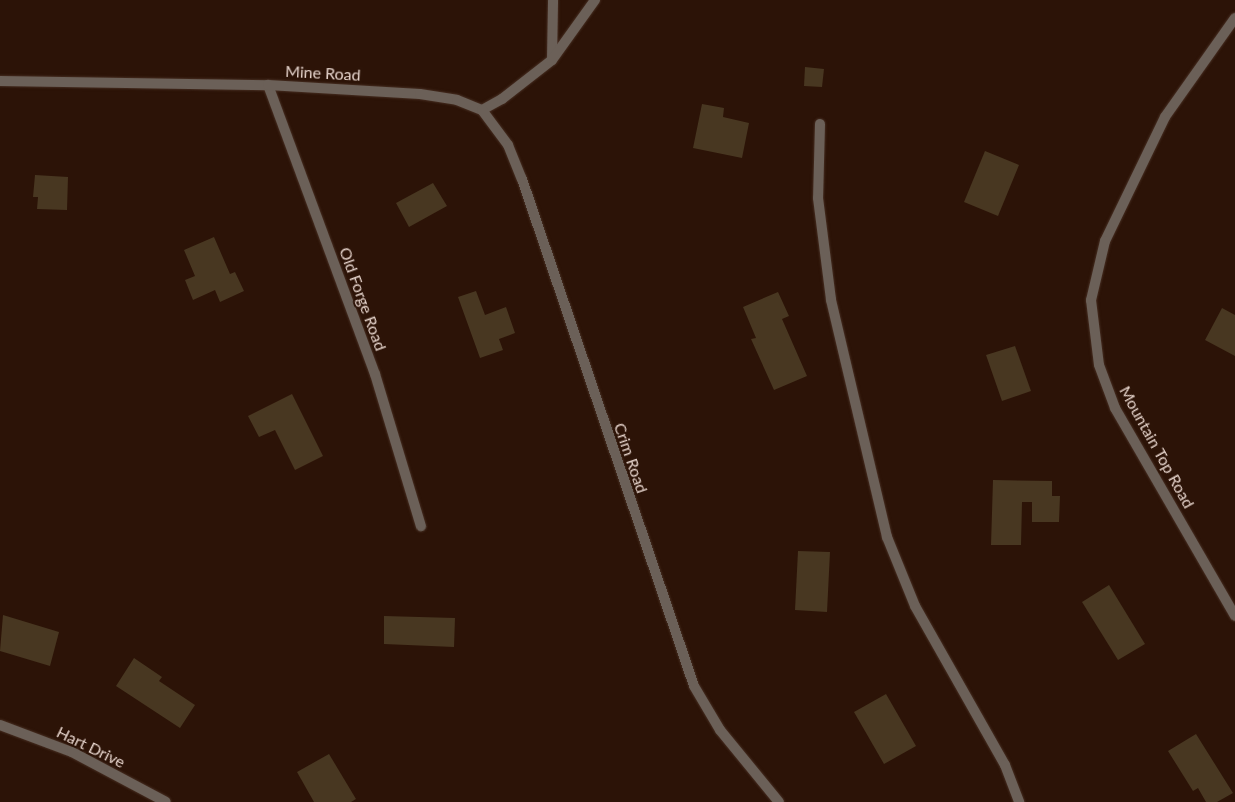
<!DOCTYPE html>
<html>
<head>
<meta charset="utf-8">
<style>
  body { margin:0 }
  #map { position:relative; width:1235px; height:802px; overflow:hidden; background:#2c1307; font-family:Lato,sans-serif }
  div>[style] { position:absolute }
  .building>* { inset:0; background:#483721 }
  .roads { filter:drop-shadow(0 0 1px #462e22) drop-shadow(0 0 1px #462e22) }
  .service>* { height:10px; margin:-5px; padding:0 5px; transform-origin:5px; border-radius:5px; background:#6b6058 }
  .minor>* { height:10px; margin:-5px; padding:0 5px; transform-origin:5px; border-radius:5px; background:#6b6058 }
  .tertiary>* { height:10px; margin:-5px; padding:0 5px; transform-origin:5px; border-radius:5px; background:#6b6058 }
  span { translate:-50% -50%; white-space:nowrap; text-align:center; line-height:1.15; -webkit-text-stroke:4px #2c1307; paint-order:stroke }
  .street-label { font-size:16px; color:#e5d3cb }
</style>
</head>
<body>
<div id="map">
  <div class="building">
    <i style="clip-path:polygon(805px 67px,824px 69px,822px 87px,804px 86px)"></i>
    <i style="clip-path:polygon(702px 104px,724px 108px,723px 117px,749px 123px,742px 158px,693px 148px)"></i>
    <i style="clip-path:polygon(985px 151px,1019px 165px,998px 216px,964px 202px)"></i>
    <i style="clip-path:polygon(35px 175px,68px 177px,67px 210px,37px 209px,38px 197px,33px 197px)"></i>
    <i style="clip-path:polygon(433px 183px,447px 206px,409px 227px,396px 203px)"></i>
    <i style="clip-path:polygon(214px 237px,230px 274px,235px 272px,244px 291px,220px 302px,215px 290px,193px 300px,185px 280px,195px 276px,184px 250px)"></i>
    <i style="clip-path:polygon(476px 291px,485px 315px,506px 307px,515px 333px,499px 339px,503px 350px,480px 358px,458px 297px)"></i>
    <i style="clip-path:polygon(778px 292px,789px 316px,782px 319px,807px 376px,774px 390px,751px 339px,756px 338px,743px 307px)"></i>
    <i style="clip-path:polygon(1222px 308px,1235px 315px,1235px 356px,1205px 340px)"></i>
    <i style="clip-path:polygon(1015px 346px,1031px 391px,1002px 401px,986px 355px)"></i>
    <i style="clip-path:polygon(292px 394px,323px 456px,295px 470px,275px 430px,259px 437px,248px 416px)"></i>
    <i style="clip-path:polygon(993px 480px,1052px 481px,1052px 496px,1060px 496px,1059px 522px,1032px 522px,1032px 502px,1022px 502px,1021px 545px,991px 545px)"></i>
    <i style="clip-path:polygon(798px 551px,830px 552px,827px 612px,795px 610px)"></i>
    <i style="clip-path:polygon(1109px 585px,1145px 644px,1118px 660px,1082px 602px)"></i>
    <i style="clip-path:polygon(3px 615px,59px 632px,50px 666px,0 651px)"></i>
    <i style="clip-path:polygon(384px 616px,455px 618px,454px 647px,384px 644px)"></i>
    <i style="clip-path:polygon(134px 658px,162px 677px,159px 681px,195px 705px,180px 728px,116px 686px)"></i>
    <i style="clip-path:polygon(886px 694px,916px 746px,884px 764px,854px 712px)"></i>
    <i style="clip-path:polygon(1196px 734px,1233px 793px,1217px 802px,1206px 802px,1198px 788px,1193px 791px,1168px 751px)"></i>
    <i style="clip-path:polygon(329px 754px,356px 799px,351px 802px,314px 802px,297px 772px)"></i>
  </div>
  <div class="roads">
    <div class="service">
      <i style="left:820px;top:124px;width:74px;rotate:91.5deg"></i>
      <i style="left:818px;top:198px;width:103px;rotate:82.7deg"></i>
      <i style="left:831px;top:300px;width:244px;rotate:76.7deg"></i>
      <i style="left:887px;top:537px;width:74px;rotate:67.9deg"></i>
      <i style="left:915px;top:606px;width:183px;rotate:60.5deg"></i>
      <i style="left:1005px;top:765px;width:40px;rotate:69deg"></i>
    </div>
    <div class="minor">
      <i style="left:1235px;top:18px;width:121px;rotate:125.3deg"></i>
      <i style="left:1165px;top:117px;width:138px;rotate:115.8deg"></i>
      <i style="left:1105px;top:241px;width:61px;rotate:103.3deg"></i>
      <i style="left:1091px;top:300px;width:65px;rotate:83deg"></i>
      <i style="left:1099px;top:365px;width:46px;rotate:69.6deg"></i>
      <i style="left:1115px;top:408px;width:240px;rotate:60deg"></i>
      <i style="left:552px;top:60px;width:60px;rotate:-89deg"></i>
      <i style="left:268px;top:85px;width:308px;rotate:69.7deg"></i>
      <i style="left:375px;top:374px;width:159px;rotate:73.2deg"></i>
      <i style="left:0;top:725px;width:77px;rotate:20.6deg"></i>
      <i style="left:72px;top:752px;width:106px;rotate:28deg"></i>
    </div>
    <div class="tertiary">
      <i style="left:0;top:81px;width:268px;rotate:0.9deg"></i>
      <i style="left:268px;top:85px;width:152px;rotate:3.4deg"></i>
      <i style="left:420px;top:94px;width:37px;rotate:9deg"></i>
      <i style="left:457px;top:100px;width:27px;rotate:22deg"></i>
      <i style="left:482px;top:110px;width:23px;rotate:-29deg"></i>
      <i style="left:502px;top:99px;width:63px;rotate:-38deg"></i>
      <i style="left:552px;top:60px;width:74px;rotate:-54.4deg"></i>
      <i style="left:482px;top:110px;width:44px;rotate:53.4deg"></i>
      <i style="left:508px;top:145px;width:37px;rotate:68deg"></i>
      <i style="left:522px;top:179px;width:535px;rotate:71.26deg"></i>
      <i style="left:694px;top:686px;width:51px;rotate:59.4deg"></i>
      <i style="left:720px;top:730px;width:93px;rotate:50.7deg"></i>
    </div>
  </div>
  <div class="street-label">
    <span style="left:323px;top:73px;rotate:3deg">Mine Road</span>
    <span style="left:363px;top:299px;rotate:70deg">Old Forge Road</span>
    <span style="left:1157px;top:447px;rotate:61deg">Mountain Top Road</span>
    <span style="left:631px;top:458px;rotate:71deg">Crim Road</span>
    <span style="left:91px;top:747px;rotate:26deg">Hart Drive</span>
  </div>
</div>
</body>
</html>
